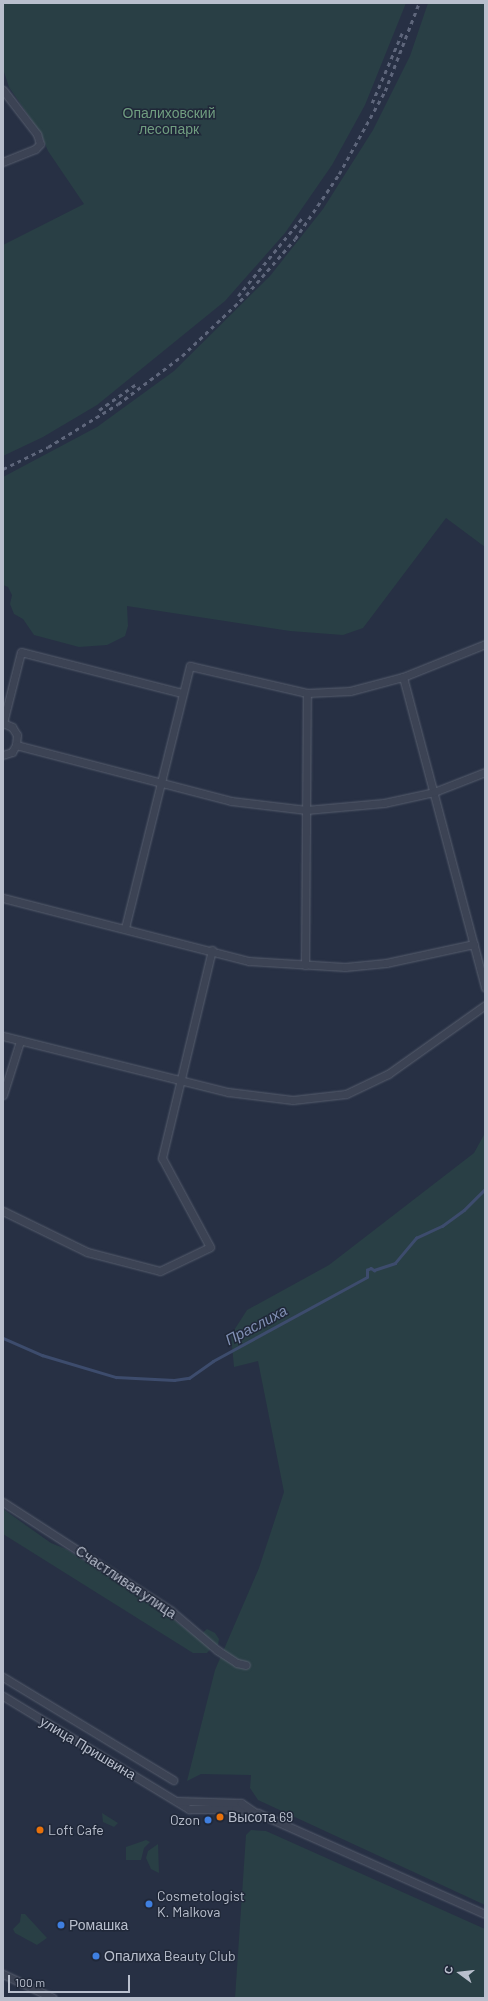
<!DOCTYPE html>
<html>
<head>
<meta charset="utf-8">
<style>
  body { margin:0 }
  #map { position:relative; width:488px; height:2001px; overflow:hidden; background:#273044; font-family:Barlow,sans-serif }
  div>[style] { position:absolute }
  .green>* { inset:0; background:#293f45 }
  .stream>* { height:2.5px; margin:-1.25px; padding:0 1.25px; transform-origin:1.25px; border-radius:1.25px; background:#3d4c6d }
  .roads { filter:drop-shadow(0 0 1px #575e6e) drop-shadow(0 0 1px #575e6e) }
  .minor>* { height:7px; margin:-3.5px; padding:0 3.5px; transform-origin:3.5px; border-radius:3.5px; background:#3c4354 }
  .rail>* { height:2.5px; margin-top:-1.25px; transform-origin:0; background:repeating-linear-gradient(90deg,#5e667b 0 4px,transparent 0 8px) }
  .dots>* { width:11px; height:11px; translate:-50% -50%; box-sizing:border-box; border:2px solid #202839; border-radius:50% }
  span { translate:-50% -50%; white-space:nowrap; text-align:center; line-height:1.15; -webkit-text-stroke:3px #202839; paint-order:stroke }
  .park-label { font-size:14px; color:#709e80 }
  .street-label { font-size:14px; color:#b9bfcd }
  .poi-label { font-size:14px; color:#b9bfcd }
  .left { translate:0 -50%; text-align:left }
  .right { translate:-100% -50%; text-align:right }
  .water-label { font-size:15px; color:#8190b4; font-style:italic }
  .frame { position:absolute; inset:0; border:4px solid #b9bfcd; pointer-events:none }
  .north { position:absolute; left:440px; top:1953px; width:40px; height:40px; -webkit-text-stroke:3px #202839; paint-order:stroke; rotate:285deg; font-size:11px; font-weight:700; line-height:16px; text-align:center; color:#b9bfcd }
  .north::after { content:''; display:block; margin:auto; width:14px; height:18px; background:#b9bfcd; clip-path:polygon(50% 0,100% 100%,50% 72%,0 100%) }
  .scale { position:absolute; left:8px; top:1975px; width:122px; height:18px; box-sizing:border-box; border:2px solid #b9bfcd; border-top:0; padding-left:5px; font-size:12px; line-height:14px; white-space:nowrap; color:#b9bfcd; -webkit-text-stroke:3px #202839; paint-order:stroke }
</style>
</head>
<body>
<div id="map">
  <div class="green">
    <i style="clip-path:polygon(3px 3px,406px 3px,365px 105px,332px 165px,285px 233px,225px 301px,97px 405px,43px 437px,3px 456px,3px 245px,84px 204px,48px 151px,41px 134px,9px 87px,3px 69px)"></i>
    <i style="clip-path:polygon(428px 3px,485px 3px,485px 547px,446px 518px,363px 628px,343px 635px,290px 631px,127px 606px,128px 626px,125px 636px,107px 645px,79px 647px,34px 635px,23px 619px,14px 614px,10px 604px,12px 595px,8px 587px,3px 585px,3px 477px,97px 427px,174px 371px,270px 276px,323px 209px,373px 130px,410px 56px)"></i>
    <i style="clip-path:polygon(485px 1133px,485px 1905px,258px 1800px,250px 1788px,251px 1775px,201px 1774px,187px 1781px,215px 1670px,259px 1568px,284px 1492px,258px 1361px,234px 1367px,231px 1335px,247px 1310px,329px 1265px,474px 1153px)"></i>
    <i style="clip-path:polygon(3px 1509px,51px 1543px,66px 1549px,164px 1612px,195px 1636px,199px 1636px,207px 1629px,215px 1633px,219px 1639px,218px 1645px,213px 1646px,207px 1653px,193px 1653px,3px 1534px)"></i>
    <i style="clip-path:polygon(102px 1813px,118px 1823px,114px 1827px,103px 1822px)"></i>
    <i style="clip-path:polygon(251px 1830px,266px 1831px,485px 1929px,485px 1998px,235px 1998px,246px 1835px)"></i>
    <i style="clip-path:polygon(146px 1840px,150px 1842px,144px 1848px,141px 1860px,126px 1860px,126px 1847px)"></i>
    <i style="clip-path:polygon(158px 1844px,159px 1873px,151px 1869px,146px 1858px,148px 1851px)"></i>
    <i style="clip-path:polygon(21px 1914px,25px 1914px,47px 1938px,37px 1945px,15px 1933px,13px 1929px,20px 1922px)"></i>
  </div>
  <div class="stream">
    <i style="left:3px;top:1338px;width:43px;rotate:23.6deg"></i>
    <i style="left:42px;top:1355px;width:77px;rotate:16.6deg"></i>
    <i style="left:116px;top:1377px;width:58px;rotate:3deg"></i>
    <i style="left:174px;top:1380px;width:15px;rotate:-8deg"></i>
    <i style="left:189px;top:1378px;width:29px;rotate:-35deg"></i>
    <i style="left:213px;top:1361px;width:175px;rotate:-28.6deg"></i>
    <i style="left:367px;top:1277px;width:7px;rotate:-90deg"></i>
    <i style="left:367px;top:1270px;width:4px;rotate:-27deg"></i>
    <i style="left:371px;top:1268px;width:4px;rotate:34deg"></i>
    <i style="left:374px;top:1270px;width:22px;rotate:-18deg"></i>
    <i style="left:395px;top:1263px;width:33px;rotate:-50deg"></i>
    <i style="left:416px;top:1238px;width:29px;rotate:-25deg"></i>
    <i style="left:442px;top:1226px;width:27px;rotate:-36deg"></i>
    <i style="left:464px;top:1210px;width:30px;rotate:-45deg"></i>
  </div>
  <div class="roads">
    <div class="minor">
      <i style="left:3px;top:90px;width:56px;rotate:52.3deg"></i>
      <i style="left:37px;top:134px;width:10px;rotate:73deg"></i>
      <i style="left:40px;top:144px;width:7px;rotate:135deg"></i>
      <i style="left:35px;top:149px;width:35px;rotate:158deg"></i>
      <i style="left:403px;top:677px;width:321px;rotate:75.2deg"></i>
      <i style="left:3px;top:723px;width:73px;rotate:-75.8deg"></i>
      <i style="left:21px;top:652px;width:166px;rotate:14.3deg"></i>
      <i style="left:3px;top:723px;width:10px;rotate:24deg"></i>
      <i style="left:12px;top:727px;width:9px;rotate:58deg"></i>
      <i style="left:17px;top:735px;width:10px;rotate:96deg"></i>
      <i style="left:16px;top:745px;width:8px;rotate:120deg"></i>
      <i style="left:12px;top:752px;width:9px;rotate:162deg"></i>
      <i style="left:16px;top:745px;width:222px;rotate:14.6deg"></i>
      <i style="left:231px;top:801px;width:76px;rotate:6.8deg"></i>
      <i style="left:306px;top:810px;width:78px;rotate:-5.1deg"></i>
      <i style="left:384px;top:803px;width:51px;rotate:-12.4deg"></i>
      <i style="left:434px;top:792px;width:55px;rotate:-21.4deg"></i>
      <i style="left:3px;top:898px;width:254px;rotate:14.4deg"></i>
      <i style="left:249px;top:961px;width:96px;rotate:3.6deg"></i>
      <i style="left:345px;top:967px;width:41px;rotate:-5.6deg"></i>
      <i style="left:386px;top:963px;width:90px;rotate:-12.2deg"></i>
      <i style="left:125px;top:928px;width:270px;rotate:-76.1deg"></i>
      <i style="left:190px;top:666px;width:120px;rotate:13deg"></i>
      <i style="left:307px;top:693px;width:43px;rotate:-2.7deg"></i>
      <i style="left:350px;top:691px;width:55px;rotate:-14.8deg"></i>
      <i style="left:403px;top:677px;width:88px;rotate:-21.9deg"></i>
      <i style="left:305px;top:965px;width:272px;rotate:-89.6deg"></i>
      <i style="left:3px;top:1036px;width:232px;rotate:14deg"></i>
      <i style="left:228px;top:1092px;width:65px;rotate:7deg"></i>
      <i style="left:293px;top:1100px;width:53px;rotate:-6.5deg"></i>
      <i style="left:346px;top:1094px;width:47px;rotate:-25.5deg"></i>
      <i style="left:388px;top:1074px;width:119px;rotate:-35.4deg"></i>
      <i style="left:3px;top:1095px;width:57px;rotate:-72.5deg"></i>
      <i style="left:3px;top:1211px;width:93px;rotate:26deg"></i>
      <i style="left:87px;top:1252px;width:75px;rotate:14.6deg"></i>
      <i style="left:160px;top:1271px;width:55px;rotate:-25.6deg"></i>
      <i style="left:210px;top:1247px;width:101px;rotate:-118.3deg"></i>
      <i style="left:162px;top:1158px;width:214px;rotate:-76.5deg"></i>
      <i style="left:3px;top:1502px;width:199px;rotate:32.9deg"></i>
      <i style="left:170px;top:1610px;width:62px;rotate:40.4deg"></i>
      <i style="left:217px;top:1650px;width:24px;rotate:33deg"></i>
      <i style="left:237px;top:1663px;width:9px;rotate:13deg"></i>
      <i style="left:3px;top:1677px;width:199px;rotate:31.2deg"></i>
      <i style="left:3px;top:1696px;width:218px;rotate:31.3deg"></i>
      <i style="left:189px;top:1809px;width:46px"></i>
      <i style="left:235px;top:1809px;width:23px;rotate:10deg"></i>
      <i style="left:258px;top:1813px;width:248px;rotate:24deg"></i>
      <i style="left:178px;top:1801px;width:63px;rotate:1.8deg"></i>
      <i style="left:241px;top:1803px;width:14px;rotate:34deg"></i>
      <i style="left:3px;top:1974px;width:55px;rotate:25.6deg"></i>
    </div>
  </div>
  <div class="rail">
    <i style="left:372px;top:103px;width:76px;rotate:-66.8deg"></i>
    <i style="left:238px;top:296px;width:102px;rotate:-50.6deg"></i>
    <i style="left:99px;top:410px;width:44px;rotate:-34.8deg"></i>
    <i style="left:3px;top:469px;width:50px;rotate:-26.1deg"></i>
    <i style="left:48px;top:447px;width:82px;rotate:-31.6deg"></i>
    <i style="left:118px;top:404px;width:80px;rotate:-36.9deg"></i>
    <i style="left:182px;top:356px;width:88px;rotate:-43.6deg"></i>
    <i style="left:246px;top:295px;width:74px;rotate:-48.8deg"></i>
    <i style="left:295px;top:239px;width:78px;rotate:-55.9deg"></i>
    <i style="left:339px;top:174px;width:95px;rotate:-61deg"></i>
    <i style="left:385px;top:91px;width:94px;rotate:-68.9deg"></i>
  </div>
  <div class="dots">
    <i style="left:220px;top:1817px;background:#e8710a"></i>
    <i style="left:208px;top:1820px;background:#3f7fe0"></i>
    <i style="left:40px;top:1830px;background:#e8710a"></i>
    <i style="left:149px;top:1904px;background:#3f7fe0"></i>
    <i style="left:61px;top:1925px;background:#3f7fe0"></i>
    <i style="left:96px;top:1956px;background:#3f7fe0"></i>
  </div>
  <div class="park-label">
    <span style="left:169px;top:121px">Опалиховский<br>лесопарк</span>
  </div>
  <div class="street-label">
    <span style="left:126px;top:1582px;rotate:34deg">Счастливая улица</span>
    <span style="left:88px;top:1748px;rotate:31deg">улица Пришвина</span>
  </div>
  <div class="poi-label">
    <span class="left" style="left:228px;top:1817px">Высота 69</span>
    <span class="right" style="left:200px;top:1820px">Ozon</span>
    <span class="left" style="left:48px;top:1830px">Loft Cafe</span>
    <span class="left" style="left:157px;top:1904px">Cosmetologist<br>K. Malkova</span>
    <span class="left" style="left:69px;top:1925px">Ромашка</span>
    <span class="left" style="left:104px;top:1956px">Опалиха Beauty Club</span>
  </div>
  <div class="water-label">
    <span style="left:256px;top:1325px;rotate:-28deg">Праслиха</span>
  </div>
  <div class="frame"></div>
  <div class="north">С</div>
  <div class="scale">100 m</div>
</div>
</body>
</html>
